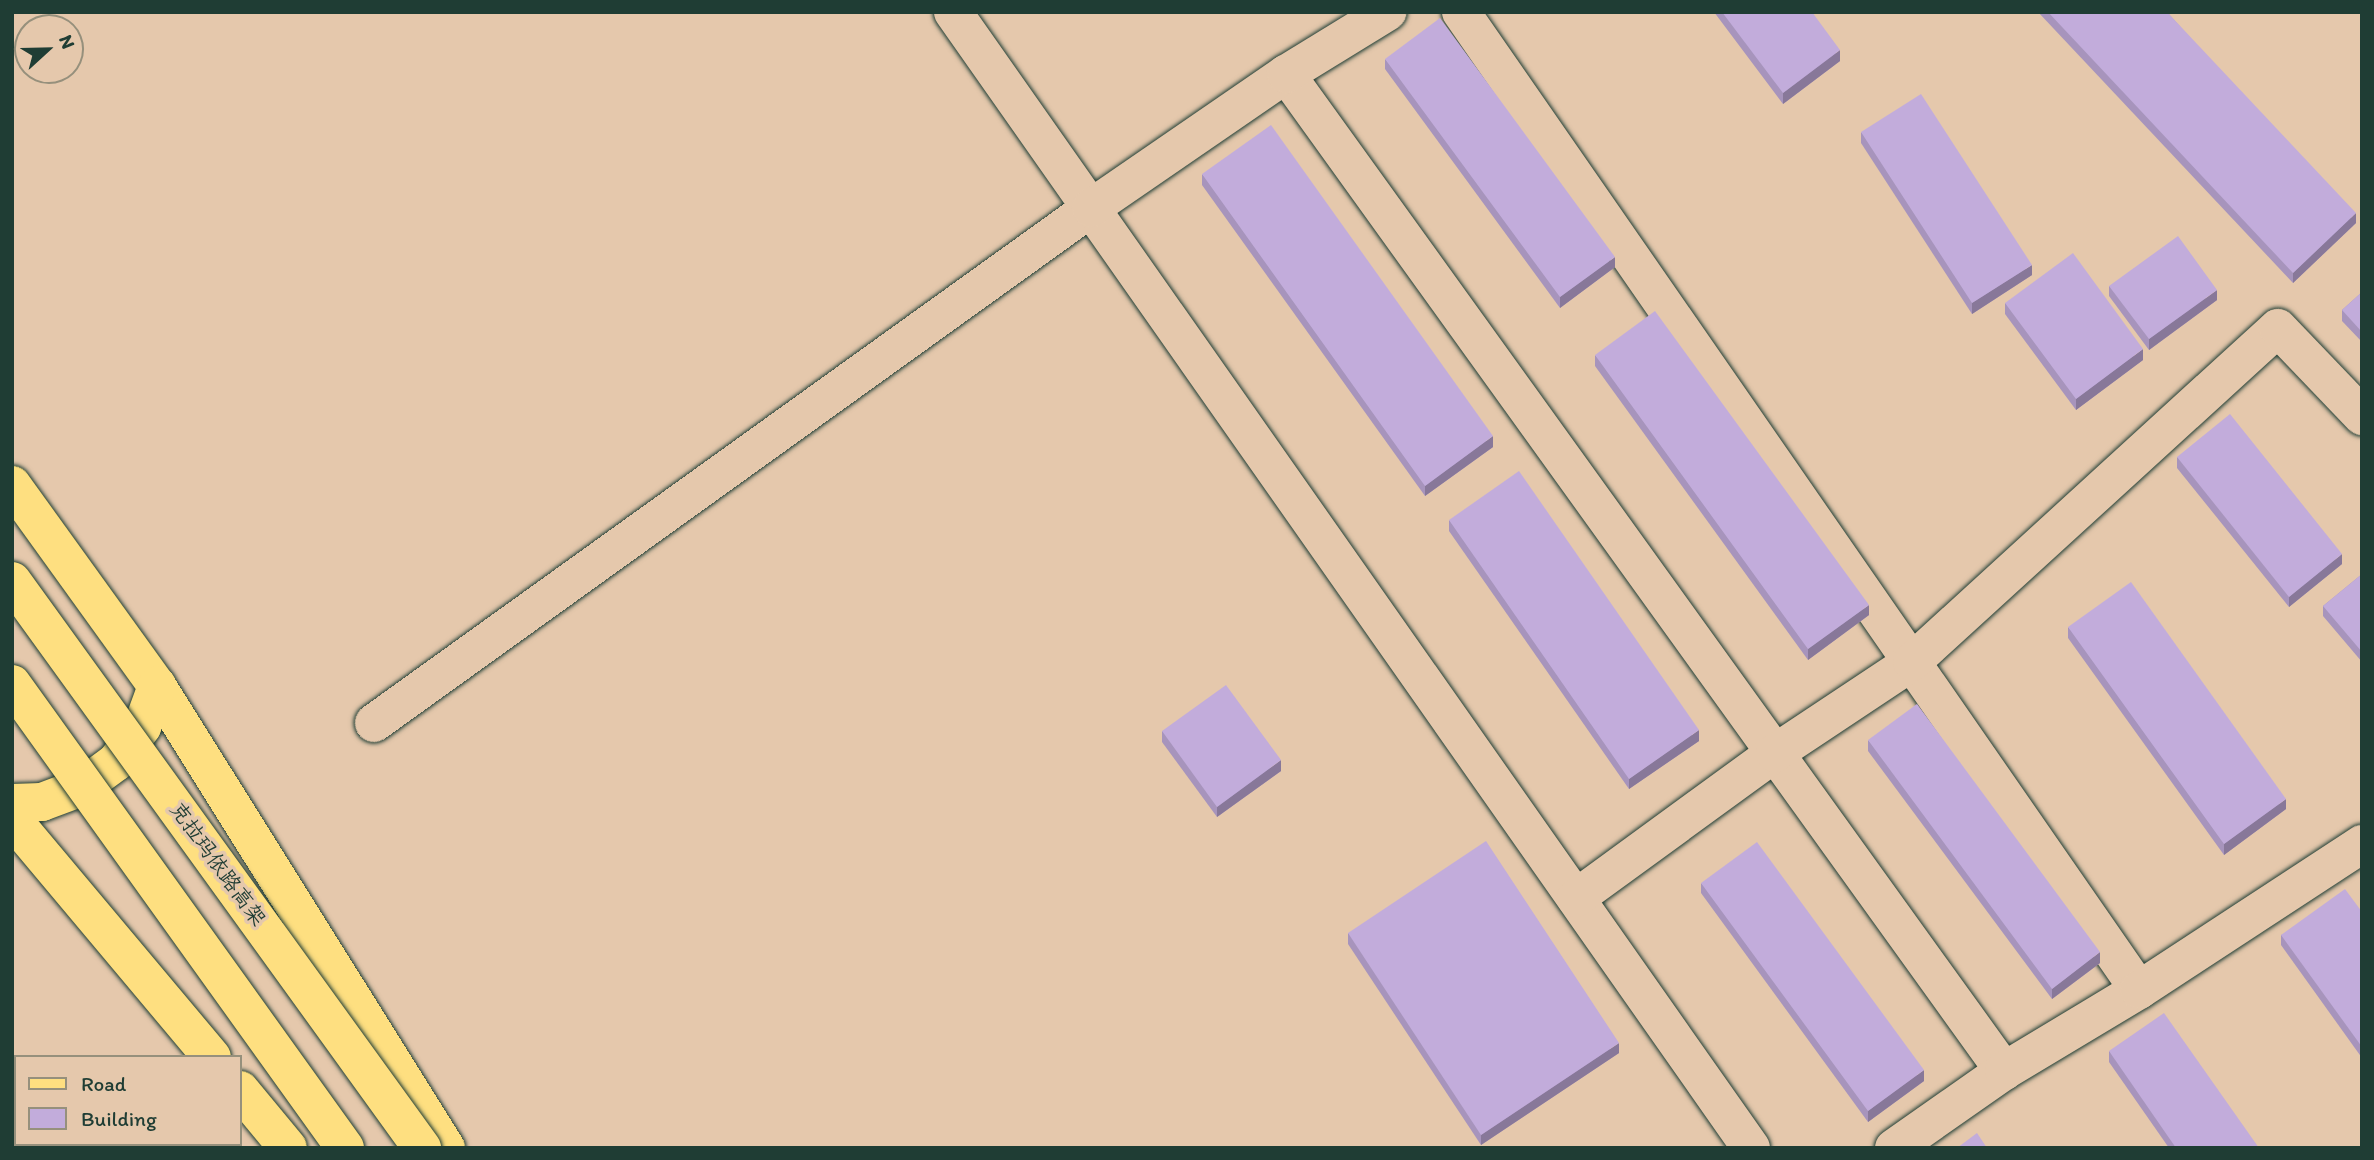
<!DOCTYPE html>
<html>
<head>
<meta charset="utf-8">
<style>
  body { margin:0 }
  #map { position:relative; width:2374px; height:1160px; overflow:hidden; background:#e5c8ac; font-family:Itim,"LXGW WenKai TC",sans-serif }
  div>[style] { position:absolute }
  .roads { filter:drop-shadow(0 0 2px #1f3d34) drop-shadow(0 0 2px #1f3d34) }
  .street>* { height:38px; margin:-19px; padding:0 19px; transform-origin:19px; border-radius:19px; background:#e5c8ac }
  .primary>* { height:38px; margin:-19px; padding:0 19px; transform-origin:19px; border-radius:19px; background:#fedf80 }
  .bridges { filter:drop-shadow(0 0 2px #1f3d34) drop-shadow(0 0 2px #1f3d34) }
  .highway-bridge>* { height:38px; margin:-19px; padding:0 19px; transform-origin:19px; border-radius:19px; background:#fedf80 }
  .wall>* { inset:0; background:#a794bc }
  .shaded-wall>* { inset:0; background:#887899 }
  .building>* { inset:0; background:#c2acdb }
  span { translate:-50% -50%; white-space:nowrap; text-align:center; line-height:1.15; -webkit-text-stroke:7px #e5c8ac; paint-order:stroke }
  .street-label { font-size:21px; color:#1f3d34 }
  .frame { position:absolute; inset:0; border:14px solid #1f3d34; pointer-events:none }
  .legend { position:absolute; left:14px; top:1055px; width:228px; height:91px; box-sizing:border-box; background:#e5c8ac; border:2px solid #96907c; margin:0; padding:9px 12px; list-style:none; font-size:21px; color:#1f3d34 }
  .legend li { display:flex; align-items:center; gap:14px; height:35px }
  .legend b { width:35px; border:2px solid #96907c }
  .north { position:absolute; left:14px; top:14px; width:70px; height:70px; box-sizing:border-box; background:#e5c8ac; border:2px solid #96907c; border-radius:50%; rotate:68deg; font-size:19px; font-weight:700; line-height:28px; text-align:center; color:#1f3d34 }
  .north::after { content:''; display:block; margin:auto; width:24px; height:32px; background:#1f3d34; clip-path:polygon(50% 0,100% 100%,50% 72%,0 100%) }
</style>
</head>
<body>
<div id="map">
  <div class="roads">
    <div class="street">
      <i style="left:953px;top:12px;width:1388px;rotate:54.91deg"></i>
      <i style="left:1461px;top:12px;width:1190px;rotate:55.27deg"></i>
      <i style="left:1286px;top:74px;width:1229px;rotate:54.24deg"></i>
      <i style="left:374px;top:723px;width:883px;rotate:-35.69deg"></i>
      <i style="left:1091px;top:208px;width:237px;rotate:-34.5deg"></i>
      <i style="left:1286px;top:74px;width:119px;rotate:-31.5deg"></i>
      <i style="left:1576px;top:898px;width:246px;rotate:-36.1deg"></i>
      <i style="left:1775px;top:753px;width:164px;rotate:-33.6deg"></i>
      <i style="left:1912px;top:662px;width:495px;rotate:-42.4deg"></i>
      <i style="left:2278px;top:328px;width:122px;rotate:46.3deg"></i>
      <i style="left:1894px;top:1148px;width:134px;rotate:-35deg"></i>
      <i style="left:2004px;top:1071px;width:157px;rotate:-31deg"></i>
      <i style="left:2139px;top:990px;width:267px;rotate:-33.2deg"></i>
    </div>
    <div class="primary">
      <i style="left:12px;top:485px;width:248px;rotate:54.2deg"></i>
      <i style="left:157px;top:686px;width:545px;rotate:57.97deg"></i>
      <i style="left:12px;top:803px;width:30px;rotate:-2deg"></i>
      <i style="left:42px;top:802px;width:43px;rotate:-20.6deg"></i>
      <i style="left:82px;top:787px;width:42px;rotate:-36.3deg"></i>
      <i style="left:116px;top:762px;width:44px;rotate:-53.4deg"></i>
      <i style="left:142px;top:727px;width:44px;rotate:-69.9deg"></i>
      <i style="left:12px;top:819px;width:311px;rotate:50deg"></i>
      <i style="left:240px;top:1090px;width:75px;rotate:50.4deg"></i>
    </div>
  </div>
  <div class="bridges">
    <div class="highway-bridge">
      <i style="left:12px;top:581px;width:700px;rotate:54.13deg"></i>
      <i style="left:12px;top:684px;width:571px;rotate:54.33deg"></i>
    </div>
  </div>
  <div class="wall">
    <i style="clip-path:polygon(1714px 12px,1812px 12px,1840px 61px,1783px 104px)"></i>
    <i style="clip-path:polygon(2038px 12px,2167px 12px,2356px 223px,2293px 283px)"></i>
    <i style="clip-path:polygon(1385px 59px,1615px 267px,1560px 308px,1385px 69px)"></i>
    <i style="clip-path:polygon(1861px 132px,2032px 275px,1972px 314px,1861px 143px)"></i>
    <i style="clip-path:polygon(1202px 174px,1493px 447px,1425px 496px,1202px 185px)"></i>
    <i style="clip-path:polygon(2109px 286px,2217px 300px,2149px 350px,2109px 296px)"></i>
    <i style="clip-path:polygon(2362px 292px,2362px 342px,2342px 321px,2342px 310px)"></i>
    <i style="clip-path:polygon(2005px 303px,2143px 360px,2076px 410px,2005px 314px)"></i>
    <i style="clip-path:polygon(1595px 355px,1869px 615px,1808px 660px,1595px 366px)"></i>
    <i style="clip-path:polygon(2177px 457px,2342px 564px,2289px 607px,2177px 468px)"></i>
    <i style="clip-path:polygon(1449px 520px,1699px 741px,1629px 789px,1449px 531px)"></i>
    <i style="clip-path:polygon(2362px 574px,2362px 662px,2323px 616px,2323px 606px)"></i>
    <i style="clip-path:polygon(2068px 627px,2286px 809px,2224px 855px,2068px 638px)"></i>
    <i style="clip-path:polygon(1162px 731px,1281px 771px,1217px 817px,1162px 742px)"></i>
    <i style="clip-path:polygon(1868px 740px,2100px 963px,2052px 999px,1868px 751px)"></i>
    <i style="clip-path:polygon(1701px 883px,1924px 1081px,1868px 1122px,1701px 893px)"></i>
    <i style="clip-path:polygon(2362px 912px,2362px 1058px,2281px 945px,2281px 935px)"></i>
    <i style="clip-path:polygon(1348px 933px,1619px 1053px,1481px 1145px,1348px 944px)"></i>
    <i style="clip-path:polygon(2109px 1051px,2259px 1148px,2169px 1148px,2109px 1062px)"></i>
  </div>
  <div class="shaded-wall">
    <i style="clip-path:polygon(1840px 50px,1840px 61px,1783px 104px,1783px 93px)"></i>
    <i style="clip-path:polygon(2356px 213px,2356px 223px,2293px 283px,2293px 273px)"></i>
    <i style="clip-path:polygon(1615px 257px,1615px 267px,1560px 308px,1560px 297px)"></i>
    <i style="clip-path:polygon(2032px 265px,2032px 275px,1972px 314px,1972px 303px)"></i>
    <i style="clip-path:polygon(2217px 290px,2217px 300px,2149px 350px,2149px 339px)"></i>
    <i style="clip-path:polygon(2143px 349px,2143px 360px,2076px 410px,2076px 399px)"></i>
    <i style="clip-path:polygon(1493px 436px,1493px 447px,1425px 496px,1425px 486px)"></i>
    <i style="clip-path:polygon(2342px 554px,2342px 564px,2289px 607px,2289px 597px)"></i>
    <i style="clip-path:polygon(1869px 605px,1869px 615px,1808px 660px,1808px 649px)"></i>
    <i style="clip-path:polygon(1699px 730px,1699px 741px,1629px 789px,1629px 779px)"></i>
    <i style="clip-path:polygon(1281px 760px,1281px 771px,1217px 817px,1217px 807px)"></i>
    <i style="clip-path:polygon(2286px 799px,2286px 809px,2224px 855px,2224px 844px)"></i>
    <i style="clip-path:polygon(2100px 952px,2100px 963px,2052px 999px,2052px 989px)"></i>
    <i style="clip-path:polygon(1619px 1043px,1619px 1053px,1481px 1145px,1481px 1135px)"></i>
    <i style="clip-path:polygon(1924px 1070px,1924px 1081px,1868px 1122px,1868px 1111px)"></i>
  </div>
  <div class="building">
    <i style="clip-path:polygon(1722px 12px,1812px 12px,1840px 50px,1783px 93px)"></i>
    <i style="clip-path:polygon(2048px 12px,2167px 12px,2356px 213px,2293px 273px)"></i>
    <i style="clip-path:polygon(1440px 18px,1615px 257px,1560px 297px,1385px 59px)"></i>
    <i style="clip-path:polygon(1921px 94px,2032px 265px,1972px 303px,1861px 132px)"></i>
    <i style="clip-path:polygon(1271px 125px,1493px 436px,1425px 486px,1202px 174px)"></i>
    <i style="clip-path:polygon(2178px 236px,2217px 290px,2149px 339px,2109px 286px)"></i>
    <i style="clip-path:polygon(2073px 253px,2143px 349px,2076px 399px,2005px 303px)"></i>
    <i style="clip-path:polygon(2362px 292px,2362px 332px,2342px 310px)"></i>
    <i style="clip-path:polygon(1655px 311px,1869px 605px,1808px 649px,1595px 355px)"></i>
    <i style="clip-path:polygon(2230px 414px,2342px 554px,2289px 597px,2177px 457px)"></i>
    <i style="clip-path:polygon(1519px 471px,1699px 730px,1629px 779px,1449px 520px)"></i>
    <i style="clip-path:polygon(2362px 574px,2362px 652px,2323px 606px)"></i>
    <i style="clip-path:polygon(2131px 582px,2286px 799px,2224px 844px,2068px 627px)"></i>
    <i style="clip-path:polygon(1226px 685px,1281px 760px,1217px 807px,1162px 731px)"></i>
    <i style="clip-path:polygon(1917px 704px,2100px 952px,2052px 989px,1868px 740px)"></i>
    <i style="clip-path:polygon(1486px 841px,1619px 1043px,1481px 1135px,1348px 933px)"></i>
    <i style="clip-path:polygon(1757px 842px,1924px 1070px,1868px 1111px,1701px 883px)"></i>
    <i style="clip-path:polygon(2345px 889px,2362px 912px,2362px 1047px,2281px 935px)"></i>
    <i style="clip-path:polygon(2164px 1013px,2259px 1148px,2176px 1148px,2109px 1051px)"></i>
    <i style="clip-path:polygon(1977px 1133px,1987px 1148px,1957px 1148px)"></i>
  </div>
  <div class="street-label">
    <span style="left:218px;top:864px;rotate:54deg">克拉玛依路高架</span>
  </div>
  <div class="frame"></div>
  <ul class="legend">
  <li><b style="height:9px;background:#fedf80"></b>Road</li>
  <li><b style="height:19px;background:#c2acdb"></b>Building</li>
  </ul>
  <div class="north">N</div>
</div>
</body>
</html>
